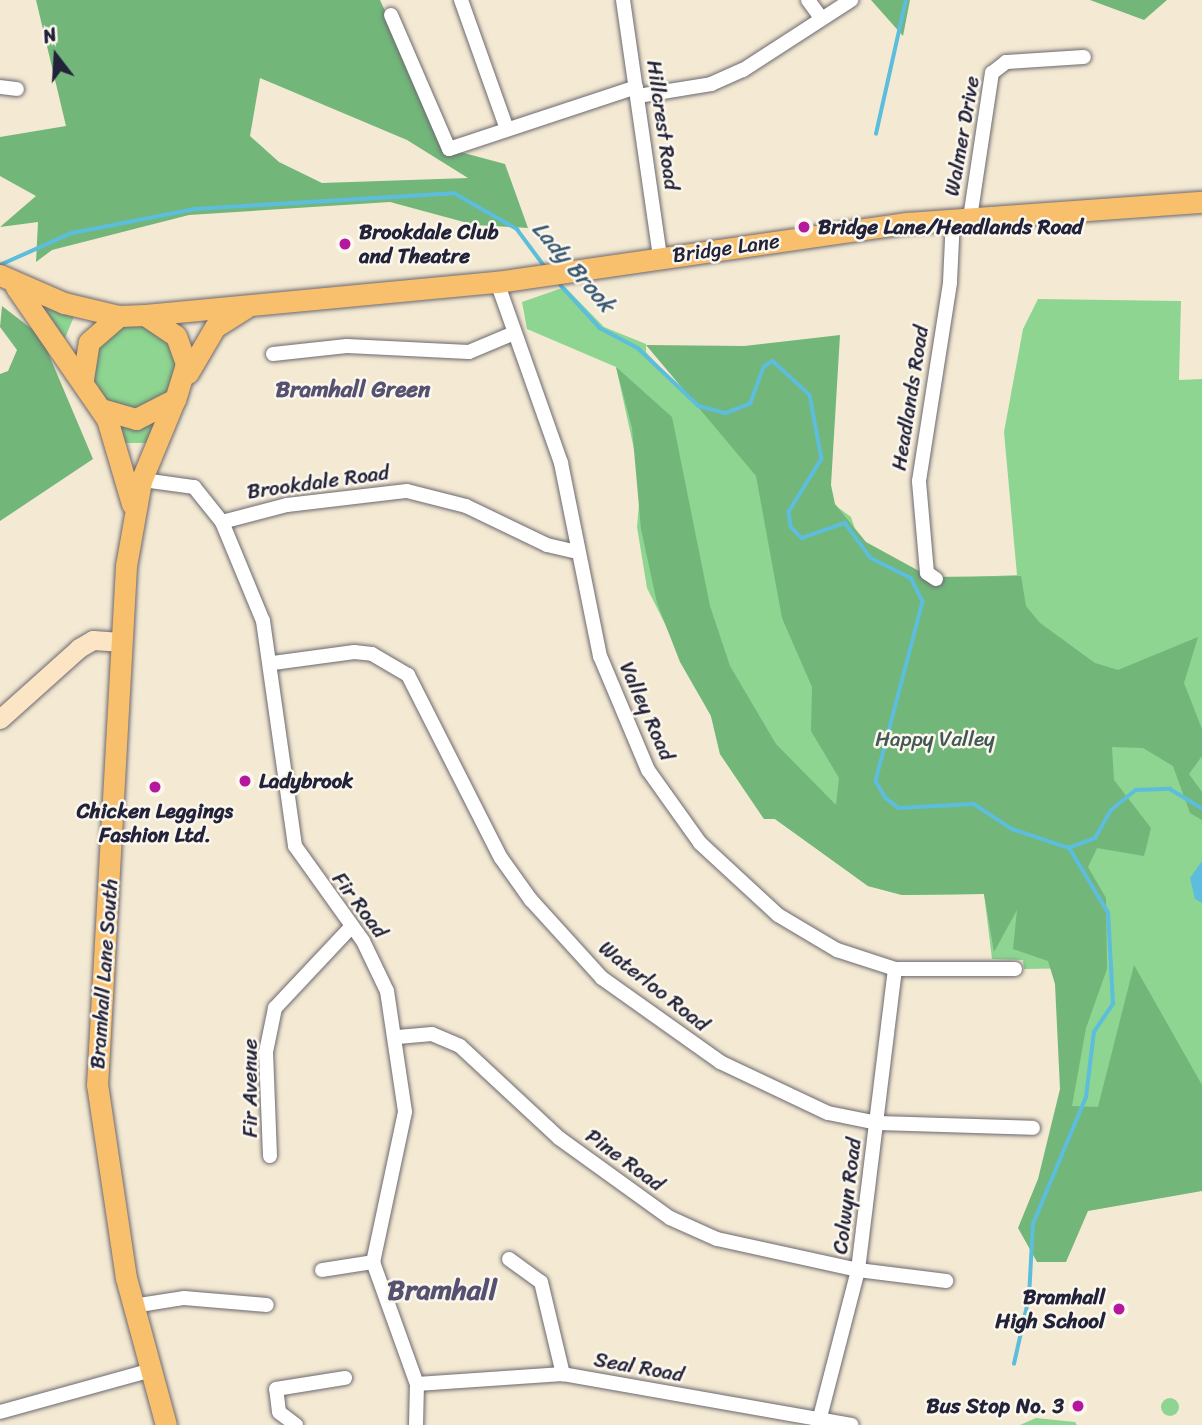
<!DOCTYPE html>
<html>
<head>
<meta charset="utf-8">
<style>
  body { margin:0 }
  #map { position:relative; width:1202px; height:1425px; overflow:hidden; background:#f4ead3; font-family:Sriracha,sans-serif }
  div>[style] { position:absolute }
  .green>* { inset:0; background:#8dd590 }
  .round { border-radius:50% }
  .forest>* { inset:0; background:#72b67a }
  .water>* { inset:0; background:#5dbddc }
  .stream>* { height:3.5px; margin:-1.75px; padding:0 1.75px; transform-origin:1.75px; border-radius:1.75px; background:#5dbddc }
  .roads { filter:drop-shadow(0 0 2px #6c6870) drop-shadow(0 0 2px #6c6870) }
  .street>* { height:14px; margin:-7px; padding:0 7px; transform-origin:7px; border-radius:7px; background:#fff }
  .secondary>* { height:19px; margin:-9.5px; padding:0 9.5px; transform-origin:9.5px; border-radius:9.5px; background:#fce5c4 }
  .primary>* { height:21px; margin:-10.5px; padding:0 10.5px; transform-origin:10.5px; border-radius:10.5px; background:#f8bf6c }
  .dots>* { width:19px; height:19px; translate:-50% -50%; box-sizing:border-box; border:4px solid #fbf7ec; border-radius:50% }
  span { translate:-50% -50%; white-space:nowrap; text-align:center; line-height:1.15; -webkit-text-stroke:5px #fbf7ec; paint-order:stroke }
  .street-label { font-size:21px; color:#22223b }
  .poi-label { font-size:21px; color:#22223b; font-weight:700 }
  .left { translate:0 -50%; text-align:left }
  .right { translate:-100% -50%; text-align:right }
  .park-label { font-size:21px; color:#425854 }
  .water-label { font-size:23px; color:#375873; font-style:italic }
  .neighbourhood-label { font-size:23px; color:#565171; font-weight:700 }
  .district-label { font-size:28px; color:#565171; font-weight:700 }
  .north { position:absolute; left:21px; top:21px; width:70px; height:70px; -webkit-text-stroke:5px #fbf7ec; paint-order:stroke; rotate:343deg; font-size:19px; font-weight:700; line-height:28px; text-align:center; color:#22223b }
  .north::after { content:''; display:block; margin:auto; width:24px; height:32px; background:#22223b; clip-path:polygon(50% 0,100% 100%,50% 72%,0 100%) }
</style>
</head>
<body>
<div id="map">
  <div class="green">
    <i style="clip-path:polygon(565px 287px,604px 327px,646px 344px,646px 352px,685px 395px,851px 517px,859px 541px,928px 579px,1017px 575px,1004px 432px,1023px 329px,1038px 299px,1181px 301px,1179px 380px,1202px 379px,1202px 1185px,1049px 1160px,1080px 968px,1024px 969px,1023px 960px,992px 959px,984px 894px,902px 895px,868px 886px,775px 819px,764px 819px,720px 754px,711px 716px,647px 588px,637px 527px,641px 481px,616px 367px,527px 329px,522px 302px)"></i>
    <i style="clip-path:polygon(39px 299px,75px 314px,65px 338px,33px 307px)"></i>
    <i class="round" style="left:90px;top:325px;width:86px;height:86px"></i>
    <i style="clip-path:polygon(158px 419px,147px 443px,124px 443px,119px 425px)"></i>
    <i class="round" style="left:1161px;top:1398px;width:18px;height:18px"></i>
    <i style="clip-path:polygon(1036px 1418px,1075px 1422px,1077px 1425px,1020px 1425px)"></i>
  </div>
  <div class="forest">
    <i style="clip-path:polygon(evenodd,36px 0,380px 0,449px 149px,505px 164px,528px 228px,475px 225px,390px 202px,189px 215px,52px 250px,36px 262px,38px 222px,0 227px,36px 196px,0 176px,0 137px,66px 126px,36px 0,260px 78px,407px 140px,468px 178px,322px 183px,279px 162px,250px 136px,260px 78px)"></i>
    <i style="clip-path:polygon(871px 0,910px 0,903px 36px)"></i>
    <i style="clip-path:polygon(1090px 0,1167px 0,1144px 20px)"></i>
    <i style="clip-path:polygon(2px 306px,41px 336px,93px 459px,0 521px,0 374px,8px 371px,17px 350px,0 327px)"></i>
    <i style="clip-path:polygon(840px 335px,831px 485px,835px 504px,866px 542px,930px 577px,1021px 576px,1026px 606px,1040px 623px,1095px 663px,1118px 670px,1198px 637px,1184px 683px,1202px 729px,1202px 756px,1189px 774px,1202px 792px,1202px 820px,1190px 813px,1173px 766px,1143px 748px,1112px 747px,1114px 780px,1151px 828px,1144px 856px,1097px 848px,1088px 867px,1106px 898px,1107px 969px,1086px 1028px,1072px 1106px,1098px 1107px,1134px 965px,1202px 1085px,1202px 1191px,1088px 1211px,1066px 1262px,1037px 1262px,1018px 1228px,1038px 1179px,1060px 1089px,1055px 984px,1048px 961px,1013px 949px,1017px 910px,994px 952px,984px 894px,902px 895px,868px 886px,775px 819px,764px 819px,720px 754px,711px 716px,680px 662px,657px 603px,641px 529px,632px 428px,616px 367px,672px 417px,710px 606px,730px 666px,776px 744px,836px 805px,839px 778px,811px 731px,812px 687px,782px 618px,756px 476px,646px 345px,744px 346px)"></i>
  </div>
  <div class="water">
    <i style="clip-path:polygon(1202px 861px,1202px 903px,1195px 899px,1190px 878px)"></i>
  </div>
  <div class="stream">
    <i style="left:876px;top:134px;width:137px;rotate:-77.4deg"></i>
    <i style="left:0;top:265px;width:79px;rotate:-24deg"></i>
    <i style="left:72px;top:233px;width:125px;rotate:-11deg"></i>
    <i style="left:195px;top:209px;width:259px;rotate:-3.5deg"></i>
    <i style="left:454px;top:193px;width:73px;rotate:29.7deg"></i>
    <i style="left:517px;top:229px;width:49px;rotate:53.4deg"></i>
    <i style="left:556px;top:280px;width:65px;rotate:47.5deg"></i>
    <i style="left:600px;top:328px;width:43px;rotate:27.8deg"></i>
    <i style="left:638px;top:348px;width:84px;rotate:43.6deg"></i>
    <i style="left:699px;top:406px;width:28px;rotate:15deg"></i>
    <i style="left:726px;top:413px;width:26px;rotate:-21deg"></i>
    <i style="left:750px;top:404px;width:40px;rotate:-69.8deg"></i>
    <i style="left:764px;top:366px;width:10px;rotate:-29deg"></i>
    <i style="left:773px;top:361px;width:50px;rotate:42.6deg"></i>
    <i style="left:810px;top:395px;width:65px;rotate:79.4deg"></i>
    <i style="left:822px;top:459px;width:62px;rotate:121.9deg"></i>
    <i style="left:789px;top:512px;width:15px;rotate:82deg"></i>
    <i style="left:791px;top:527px;width:16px;rotate:45deg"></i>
    <i style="left:802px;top:538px;width:46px;rotate:-19.2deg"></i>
    <i style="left:845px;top:523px;width:44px;rotate:53.4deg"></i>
    <i style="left:871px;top:558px;width:45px;rotate:26.6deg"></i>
    <i style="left:911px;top:578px;width:27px;rotate:63deg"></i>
    <i style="left:923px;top:602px;width:185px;rotate:104.7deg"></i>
    <i style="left:876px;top:781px;width:20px;rotate:60deg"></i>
    <i style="left:886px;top:798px;width:16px;rotate:38deg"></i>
    <i style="left:899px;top:808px;width:75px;rotate:-3.1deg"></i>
    <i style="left:974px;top:804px;width:45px;rotate:33.3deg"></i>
    <i style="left:1012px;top:829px;width:60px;rotate:18.4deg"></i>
    <i style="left:1069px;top:848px;width:28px;rotate:-21deg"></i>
    <i style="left:1095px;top:838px;width:32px;rotate:-60deg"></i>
    <i style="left:1111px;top:810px;width:32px;rotate:-39deg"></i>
    <i style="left:1136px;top:790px;width:34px;rotate:-2deg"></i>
    <i style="left:1170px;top:789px;width:37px;rotate:31deg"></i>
    <i style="left:1014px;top:1364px;width:69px;rotate:-77.4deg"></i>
    <i style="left:1029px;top:1297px;width:73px;rotate:-86.9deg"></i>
    <i style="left:1033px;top:1224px;width:138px;rotate:-67.3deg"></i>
    <i style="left:1086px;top:1097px;width:65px;rotate:-83deg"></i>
    <i style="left:1094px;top:1032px;width:34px;rotate:-56deg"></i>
    <i style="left:1113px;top:1004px;width:91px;rotate:-93.1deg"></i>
    <i style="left:1108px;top:913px;width:76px;rotate:-121deg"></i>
  </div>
  <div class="roads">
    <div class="street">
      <i style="left:461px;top:0;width:137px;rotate:70.4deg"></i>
      <i style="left:623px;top:0;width:260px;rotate:81.8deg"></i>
      <i style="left:808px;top:0;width:22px;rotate:54deg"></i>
      <i style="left:391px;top:15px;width:146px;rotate:66.6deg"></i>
      <i style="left:449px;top:149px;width:197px;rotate:-18.3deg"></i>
      <i style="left:0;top:87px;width:17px;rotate:7deg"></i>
      <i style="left:638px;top:96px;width:74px;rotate:-9.3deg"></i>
      <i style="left:711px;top:84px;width:35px;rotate:-24deg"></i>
      <i style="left:743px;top:70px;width:129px;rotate:-32.9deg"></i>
      <i style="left:970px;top:218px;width:147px;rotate:-81.4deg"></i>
      <i style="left:992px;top:73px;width:18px;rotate:-38deg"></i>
      <i style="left:1006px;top:62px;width:78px;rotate:-3.7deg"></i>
      <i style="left:497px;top:282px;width:192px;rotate:70.5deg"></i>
      <i style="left:561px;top:463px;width:197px;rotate:78.6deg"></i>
      <i style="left:600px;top:656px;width:124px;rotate:67.2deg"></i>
      <i style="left:648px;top:770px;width:90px;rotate:54.5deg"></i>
      <i style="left:700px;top:843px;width:106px;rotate:42.7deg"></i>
      <i style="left:778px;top:915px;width:69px;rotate:30.7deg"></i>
      <i style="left:837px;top:950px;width:61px;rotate:18.1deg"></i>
      <i style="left:895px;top:969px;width:120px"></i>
      <i style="left:273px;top:354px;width:74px;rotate:-6.2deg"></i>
      <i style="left:347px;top:346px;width:122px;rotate:2.8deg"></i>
      <i style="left:469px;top:352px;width:49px;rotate:-22.9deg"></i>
      <i style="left:136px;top:479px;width:59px;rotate:7.9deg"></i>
      <i style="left:194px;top:487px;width:45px;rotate:51.3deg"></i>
      <i style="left:222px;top:522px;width:107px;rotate:67.5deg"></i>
      <i style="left:263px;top:621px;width:227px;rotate:81.9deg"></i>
      <i style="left:295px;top:846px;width:117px;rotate:54.4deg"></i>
      <i style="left:363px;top:941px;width:55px;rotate:64.4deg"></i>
      <i style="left:387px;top:991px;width:122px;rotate:81.5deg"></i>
      <i style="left:405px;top:1112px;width:153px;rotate:102deg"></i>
      <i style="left:373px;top:1262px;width:130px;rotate:70.2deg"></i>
      <i style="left:417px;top:1384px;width:41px;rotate:91.4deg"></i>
      <i style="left:222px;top:522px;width:67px;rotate:-14.7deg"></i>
      <i style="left:287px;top:505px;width:121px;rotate:-6.7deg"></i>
      <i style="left:407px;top:491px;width:61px;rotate:14.3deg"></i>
      <i style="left:466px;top:506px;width:90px;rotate:25.7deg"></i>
      <i style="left:547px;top:545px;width:32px;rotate:13deg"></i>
      <i style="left:936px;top:579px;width:11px;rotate:-146deg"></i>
      <i style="left:927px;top:573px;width:92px;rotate:-95deg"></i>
      <i style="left:919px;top:481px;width:201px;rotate:-81.1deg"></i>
      <i style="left:950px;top:282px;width:63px;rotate:-87.3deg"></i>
      <i style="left:273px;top:663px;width:82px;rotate:-7.7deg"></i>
      <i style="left:354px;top:652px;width:18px;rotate:6deg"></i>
      <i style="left:372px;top:654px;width:42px;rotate:30.3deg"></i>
      <i style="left:408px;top:675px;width:205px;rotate:63.1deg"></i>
      <i style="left:501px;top:858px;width:52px;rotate:54.5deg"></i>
      <i style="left:531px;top:900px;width:105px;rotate:47.7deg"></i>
      <i style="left:602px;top:978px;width:145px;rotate:35.4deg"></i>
      <i style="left:720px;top:1062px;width:119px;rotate:25.3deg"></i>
      <i style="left:828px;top:1113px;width:50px;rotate:11.5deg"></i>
      <i style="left:877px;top:1123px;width:156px;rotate:1.8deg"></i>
      <i style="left:398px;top:1037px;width:34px;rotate:-5deg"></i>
      <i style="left:432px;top:1034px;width:30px;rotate:23deg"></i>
      <i style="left:460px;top:1046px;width:135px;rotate:42.9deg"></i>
      <i style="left:559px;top:1138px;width:137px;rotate:35.8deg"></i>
      <i style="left:670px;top:1218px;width:51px;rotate:24.1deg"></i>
      <i style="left:717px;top:1239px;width:144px;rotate:12.4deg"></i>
      <i style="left:858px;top:1270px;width:89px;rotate:7.1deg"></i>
      <i style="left:270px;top:1156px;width:104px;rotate:-92.2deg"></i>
      <i style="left:266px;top:1052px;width:45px;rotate:-78.4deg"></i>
      <i style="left:275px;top:1008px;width:112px;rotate:-46.8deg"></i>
      <i style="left:509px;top:1259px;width:39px;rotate:36deg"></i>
      <i style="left:541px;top:1282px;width:95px;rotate:76.6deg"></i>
      <i style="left:322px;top:1270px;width:52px;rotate:-8.9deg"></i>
      <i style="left:133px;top:1306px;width:52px;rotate:-8.9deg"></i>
      <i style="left:184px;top:1298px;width:83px;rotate:4.8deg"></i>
      <i style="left:417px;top:1384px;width:146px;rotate:-3.9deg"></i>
      <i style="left:563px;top:1374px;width:293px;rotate:10deg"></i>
      <i style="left:0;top:1412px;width:157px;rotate:-15.5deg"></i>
      <i style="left:296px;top:1425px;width:21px;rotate:-143deg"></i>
      <i style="left:279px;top:1412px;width:23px;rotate:-97deg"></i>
      <i style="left:276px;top:1389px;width:70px;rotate:-9.1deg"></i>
      <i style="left:818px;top:1425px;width:160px;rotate:-75.5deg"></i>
      <i style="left:858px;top:1270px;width:303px;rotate:-83deg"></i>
    </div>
    <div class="secondary">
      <i style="left:0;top:719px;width:106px;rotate:-41.9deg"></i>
      <i style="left:79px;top:648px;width:16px;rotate:-30deg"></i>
      <i style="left:93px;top:640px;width:27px;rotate:4deg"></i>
    </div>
    <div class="primary">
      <i style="left:0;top:275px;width:70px;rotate:23.6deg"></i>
      <i style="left:64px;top:303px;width:57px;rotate:13.3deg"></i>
      <i style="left:16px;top:287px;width:160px;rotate:55.4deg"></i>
      <i style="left:107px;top:419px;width:89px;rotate:73.6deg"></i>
      <i style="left:145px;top:315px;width:354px;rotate:-5.4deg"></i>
      <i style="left:497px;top:282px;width:414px;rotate:-8.2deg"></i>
      <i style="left:907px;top:223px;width:296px;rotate:-4.1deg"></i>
      <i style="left:188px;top:373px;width:53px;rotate:-59.6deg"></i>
      <i style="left:215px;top:327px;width:36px;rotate:-32deg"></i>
      <i style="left:83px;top:379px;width:37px;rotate:-81deg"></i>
      <i style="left:89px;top:342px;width:40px;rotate:-41deg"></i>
      <i style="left:119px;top:316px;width:26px;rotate:-2deg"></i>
      <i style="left:145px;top:315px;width:37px;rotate:34deg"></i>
      <i style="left:176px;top:336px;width:30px;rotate:70deg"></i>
      <i style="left:186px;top:364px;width:37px;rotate:107deg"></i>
      <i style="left:175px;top:399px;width:44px;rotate:152.9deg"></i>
      <i style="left:136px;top:419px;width:36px;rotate:-164deg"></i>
      <i style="left:166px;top:1425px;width:152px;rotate:-105.2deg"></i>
      <i style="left:126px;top:1278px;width:195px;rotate:-98.5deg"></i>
      <i style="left:97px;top:1085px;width:520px;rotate:-86.8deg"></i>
      <i style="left:126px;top:566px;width:86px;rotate:-80deg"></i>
      <i style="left:141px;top:481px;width:89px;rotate:-67.5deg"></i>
    </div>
  </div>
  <div class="dots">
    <i style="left:804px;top:227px;background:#b5179e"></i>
    <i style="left:345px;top:244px;background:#b5179e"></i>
    <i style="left:245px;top:781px;background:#b5179e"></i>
    <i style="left:155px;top:787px;background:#b5179e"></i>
    <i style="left:1119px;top:1309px;background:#b5179e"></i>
    <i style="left:1078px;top:1406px;background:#b5179e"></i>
  </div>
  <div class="street-label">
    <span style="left:663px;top:125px;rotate:82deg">Hillcrest Road</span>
    <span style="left:962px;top:136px;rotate:-80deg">Walmer Drive</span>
    <span style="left:726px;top:248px;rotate:-8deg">Bridge Lane</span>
    <span style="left:910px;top:398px;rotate:-81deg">Headlands Road</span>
    <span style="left:318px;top:482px;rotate:-8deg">Brookdale Road</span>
    <span style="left:647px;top:711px;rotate:66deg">Valley Road</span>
    <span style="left:360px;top:905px;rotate:53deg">Fir Road</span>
    <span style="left:104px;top:974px;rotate:-86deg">Bramhall Lane South</span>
    <span style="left:654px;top:986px;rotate:38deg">Waterloo Road</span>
    <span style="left:250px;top:1088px;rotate:-90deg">Fir Avenue</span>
    <span style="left:625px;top:1160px;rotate:36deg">Pine Road</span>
    <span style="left:847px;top:1196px;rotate:-83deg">Colwyn Road</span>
    <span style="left:639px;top:1367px;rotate:10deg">Seal Road</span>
  </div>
  <div class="poi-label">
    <span class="left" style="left:818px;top:227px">Bridge Lane/Headlands Road</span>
    <span class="left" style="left:359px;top:244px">Brookdale Club<br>and Theatre</span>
    <span class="left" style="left:259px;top:781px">Ladybrook</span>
    <span style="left:155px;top:823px">Chicken Leggings<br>Fashion Ltd.</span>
    <span class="right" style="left:1105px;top:1309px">Bramhall<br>High School</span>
    <span class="right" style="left:1064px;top:1406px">Bus Stop No. 3</span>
  </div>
  <div class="park-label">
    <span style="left:935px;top:739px">Happy Valley</span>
  </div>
  <div class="water-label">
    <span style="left:573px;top:267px;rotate:49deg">Lady Brook</span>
  </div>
  <div class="neighbourhood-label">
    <span style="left:353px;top:390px">Bramhall Green</span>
  </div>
  <div class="district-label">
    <span style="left:442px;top:1290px">Bramhall</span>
  </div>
  <div class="north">N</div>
</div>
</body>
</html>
